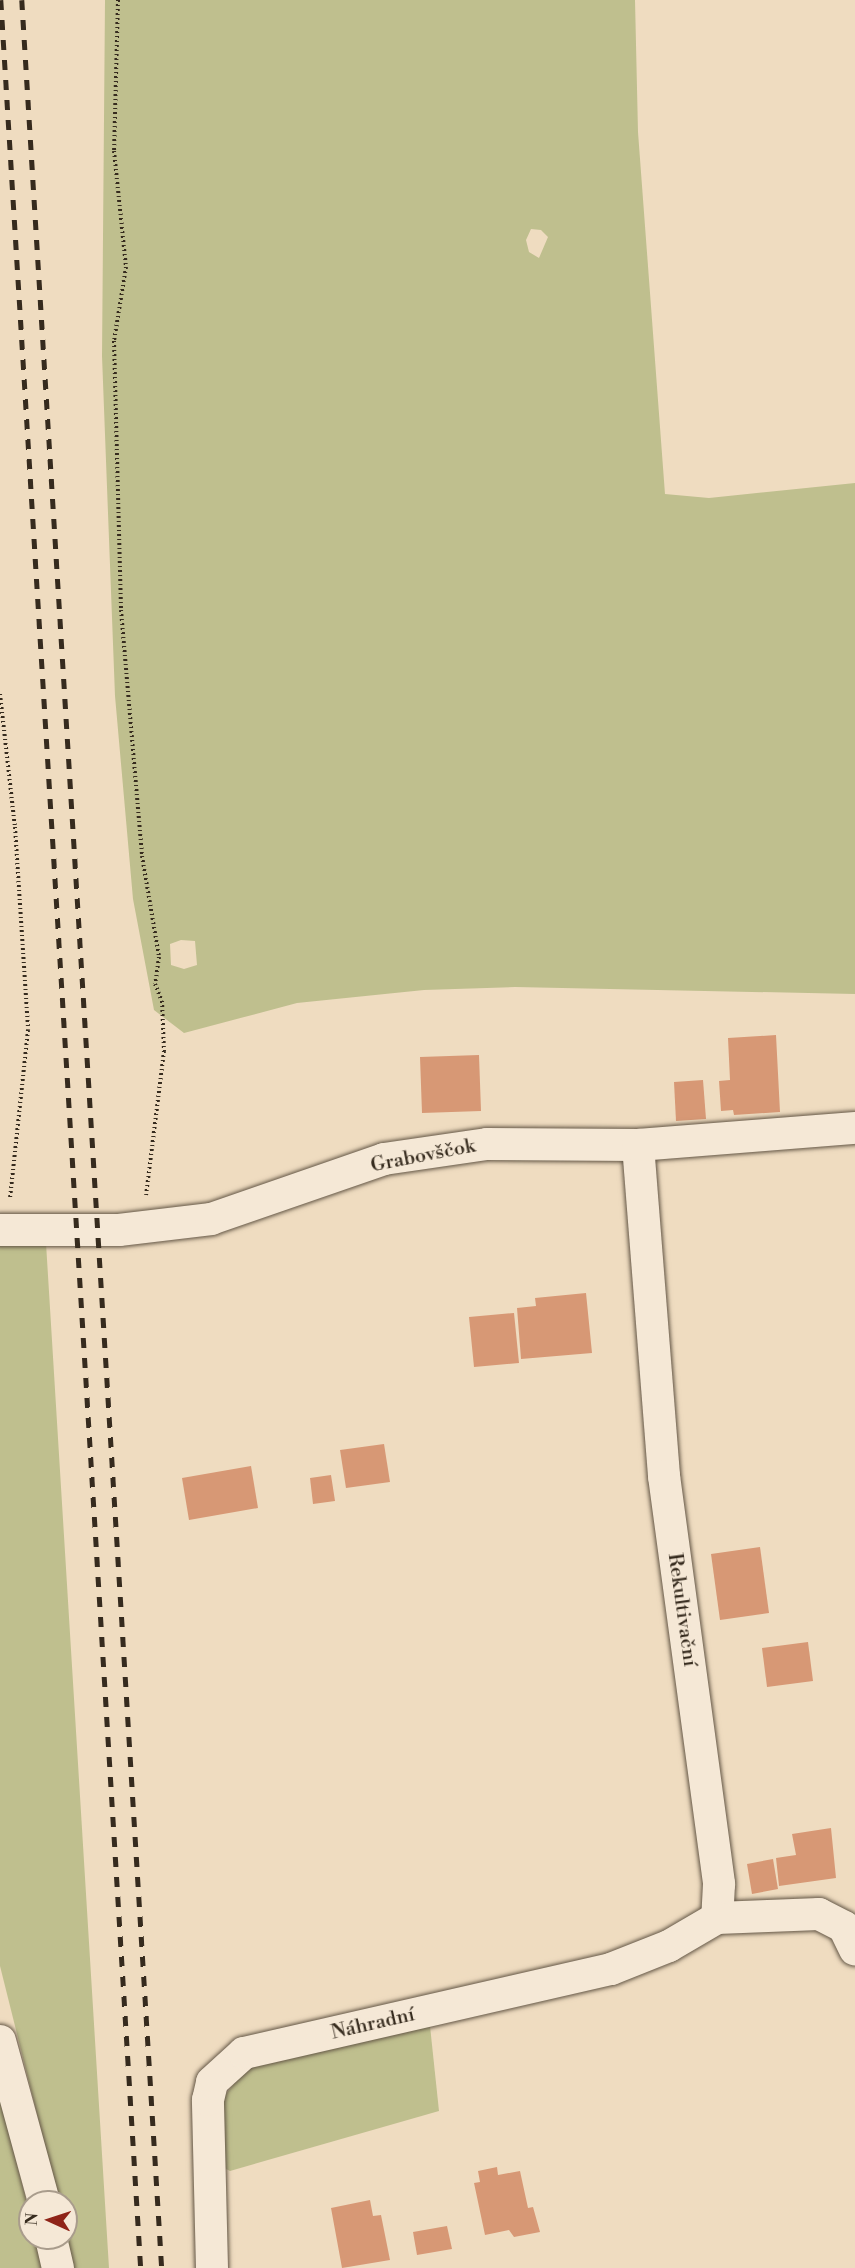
<!DOCTYPE html>
<html>
<head>
<meta charset="utf-8">
<style>
  body { margin:0 }
  #map { position:relative; width:855px; height:2268px; overflow:hidden; background:#efdcc0; font-family:"Libre Bodoni",serif }
  div>[style] { position:absolute }
  .green>* { inset:0; background:#bfbf8e }
  .building>* { inset:0; background:#d79875 }
  .path>* { height:4px; margin-top:-2px; transform-origin:0; background:repeating-linear-gradient(90deg,#362b1e 0 1.5px,transparent 0 4.5px) }
  .roads { filter:drop-shadow(0 0 2px #645746) drop-shadow(0 0 2px #645746) }
  .minor>* { height:32px; margin:-16px; padding:0 16px; transform-origin:16px; border-radius:16px; background:#f5e8d6 }
  .rail>* { height:4.5px; margin-top:-2.25px; transform-origin:0; background:repeating-linear-gradient(90deg,#362b1e 0 10px,transparent 0 20px) }
  span { translate:-50% -50%; white-space:nowrap; text-align:center; line-height:1.15; -webkit-text-stroke:5px #f5e8d6; paint-order:stroke }
  .street-label { font-size:20px; color:#362b1e }
  .north { position:absolute; left:18px; top:2190px; width:60px; height:60px; box-sizing:border-box; background:#f5e8d6; border:2px solid #a99c8c; border-radius:50%; rotate:273deg; font-size:16px; font-weight:700; line-height:24px; text-align:center; color:#362b1e }
  .north::after { content:''; display:block; margin:auto; width:21px; height:27px; background:#8f2418; clip-path:polygon(50% 0,100% 100%,50% 72%,0 100%) }
</style>
</head>
<body>
<div id="map">
  <div class="green">
    <i style="clip-path:polygon(evenodd,105px 0,635px 0,638px 132px,665px 494px,709px 498px,855px 483px,855px 994px,515px 987px,424px 990px,297px 1003px,184px 1033px,154px 1010px,133px 899px,115px 696px,102px 356px,105px 0,531px 229px,541px 230px,548px 237px,539px 258px,529px 252px,526px 240px,531px 229px,105px 0,181px 940px,195px 941px,197px 965px,184px 969px,171px 965px,170px 944px,181px 940px)"></i>
    <i style="clip-path:polygon(46px 1243px,109px 2268px,73px 2268px,66px 2235px,66px 2202px,59px 2202px,0 1966px,0 1246px)"></i>
    <i style="clip-path:polygon(430px 2026px,439px 2111px,230px 2171px,222px 2167px,223px 2098px,247px 2067px)"></i>
    <i style="clip-path:polygon(0 2098px,30px 2215px,30px 2238px,36px 2238px,43px 2268px,0 2268px)"></i>
  </div>
  <div class="building">
    <i style="clip-path:polygon(776px 1035px,780px 1112px,734px 1115px,733px 1110px,721px 1111px,719px 1081px,730px 1080px,728px 1038px)"></i>
    <i style="clip-path:polygon(479px 1055px,481px 1111px,422px 1113px,420px 1057px)"></i>
    <i style="clip-path:polygon(703px 1080px,706px 1119px,676px 1121px,674px 1082px)"></i>
    <i style="clip-path:polygon(586px 1293px,592px 1353px,521px 1359px,517px 1308px,536px 1306px,535px 1298px)"></i>
    <i style="clip-path:polygon(514px 1313px,519px 1363px,474px 1367px,469px 1317px)"></i>
    <i style="clip-path:polygon(384px 1444px,390px 1482px,346px 1488px,340px 1450px)"></i>
    <i style="clip-path:polygon(251px 1466px,258px 1508px,189px 1520px,182px 1478px)"></i>
    <i style="clip-path:polygon(331px 1475px,335px 1501px,313px 1504px,310px 1478px)"></i>
    <i style="clip-path:polygon(760px 1547px,769px 1613px,720px 1620px,711px 1554px)"></i>
    <i style="clip-path:polygon(808px 1642px,813px 1681px,767px 1687px,762px 1648px)"></i>
    <i style="clip-path:polygon(831px 1828px,836px 1878px,779px 1886px,776px 1858px,796px 1855px,792px 1834px)"></i>
    <i style="clip-path:polygon(773px 1859px,778px 1889px,752px 1894px,747px 1864px)"></i>
    <i style="clip-path:polygon(497px 2167px,498px 2175px,520px 2171px,528px 2208px,533px 2207px,540px 2232px,514px 2237px,509px 2230px,485px 2235px,474px 2183px,480px 2182px,478px 2171px)"></i>
    <i style="clip-path:polygon(370px 2200px,373px 2216px,381px 2215px,390px 2260px,342px 2268px,331px 2208px)"></i>
    <i style="clip-path:polygon(447px 2226px,452px 2249px,417px 2255px,413px 2232px)"></i>
  </div>
  <div class="path">
    <i style="left:118px;top:0;width:151px;rotate:91.5deg"></i>
    <i style="left:114px;top:151px;width:117px;rotate:84.1deg"></i>
    <i style="left:126px;top:267px;width:75px;rotate:99.2deg"></i>
    <i style="left:114px;top:341px;width:269px;rotate:88.5deg"></i>
    <i style="left:121px;top:610px;width:247px;rotate:85.1deg"></i>
    <i style="left:142px;top:856px;width:102px;rotate:80.4deg"></i>
    <i style="left:159px;top:957px;width:27px;rotate:98deg"></i>
    <i style="left:155px;top:984px;width:18px;rotate:68deg"></i>
    <i style="left:162px;top:1001px;width:50px;rotate:87.7deg"></i>
    <i style="left:164px;top:1051px;width:145px;rotate:97.1deg"></i>
    <i style="left:0;top:694px;width:134px;rotate:83.6deg"></i>
    <i style="left:15px;top:827px;width:203px;rotate:86.3deg"></i>
    <i style="left:28px;top:1030px;width:170px;rotate:96.1deg"></i>
  </div>
  <div class="roads">
    <div class="minor">
      <i style="left:638px;top:1145px;width:332px;rotate:85.5deg"></i>
      <i style="left:664px;top:1476px;width:412px;rotate:82.3deg"></i>
      <i style="left:719px;top:1884px;width:34px;rotate:93deg"></i>
      <i style="left:717px;top:1918px;width:102px;rotate:-2.2deg"></i>
      <i style="left:819px;top:1914px;width:28px;rotate:27deg"></i>
      <i style="left:844px;top:1927px;width:25px;rotate:64deg"></i>
      <i style="left:0;top:1230px;width:119px"></i>
      <i style="left:119px;top:1230px;width:93px;rotate:-6.8deg"></i>
      <i style="left:211px;top:1219px;width:183px;rotate:-19.1deg"></i>
      <i style="left:384px;top:1159px;width:104px;rotate:-8.3deg"></i>
      <i style="left:487px;top:1144px;width:151px;rotate:0.4deg"></i>
      <i style="left:638px;top:1145px;width:218px;rotate:-4.5deg"></i>
      <i style="left:0;top:2041px;width:167px;rotate:74.7deg"></i>
      <i style="left:51px;top:2238px;width:31px;rotate:77deg"></i>
      <i style="left:212px;top:2268px;width:168px;rotate:-91.4deg"></i>
      <i style="left:208px;top:2100px;width:18px;rotate:-77deg"></i>
      <i style="left:212px;top:2082px;width:43px;rotate:-42.2deg"></i>
      <i style="left:244px;top:2053px;width:376px;rotate:-12.9deg"></i>
      <i style="left:611px;top:1969px;width:62px;rotate:-21.6deg"></i>
      <i style="left:669px;top:1946px;width:56px;rotate:-30.3deg"></i>
    </div>
  </div>
  <div class="rail">
    <i style="left:1px;top:0;width:2272px;rotate:86.47deg"></i>
    <i style="left:22px;top:0;width:2272px;rotate:86.47deg"></i>
  </div>
  <div class="street-label">
    <span style="left:423px;top:1156px;rotate:-11deg">Grabovščok</span>
    <span style="left:682px;top:1610px;rotate:82deg">Rekultivační</span>
    <span style="left:373px;top:2024px;rotate:-13deg">Náhradní</span>
  </div>
  <div class="north">N</div>
</div>
</body>
</html>
